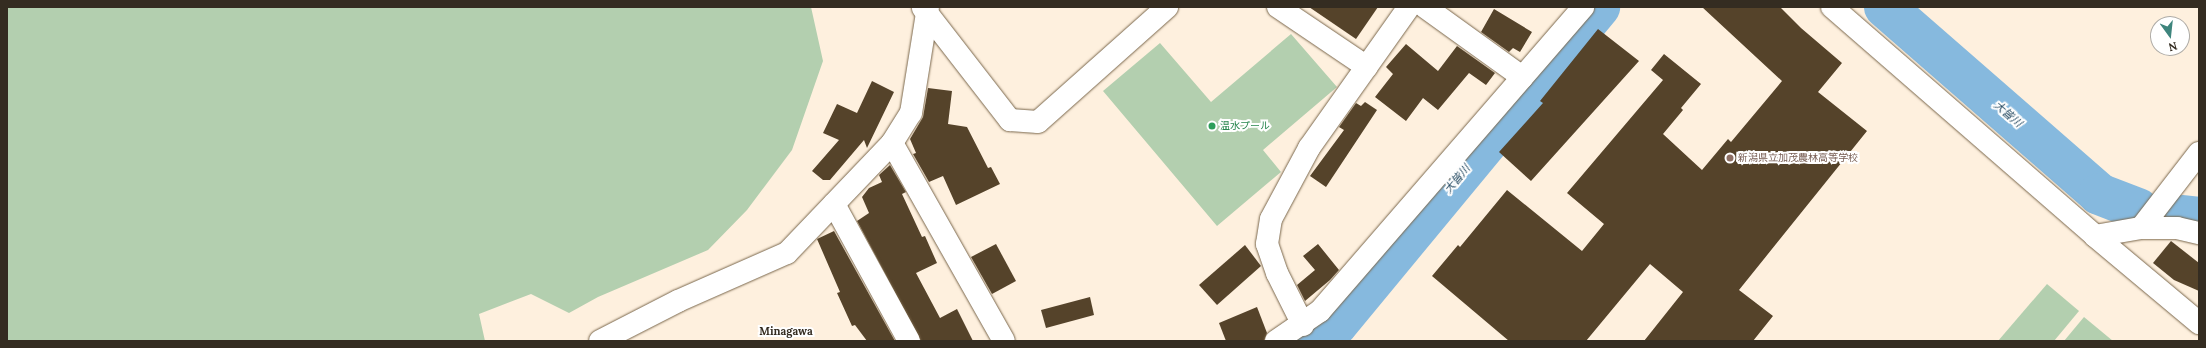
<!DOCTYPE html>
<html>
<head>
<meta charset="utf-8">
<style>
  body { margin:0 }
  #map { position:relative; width:2206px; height:348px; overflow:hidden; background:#fef0de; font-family:Lora,"Noto Sans JP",serif }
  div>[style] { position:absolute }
  .green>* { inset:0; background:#b3cfaf }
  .river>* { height:42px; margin:-21px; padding:0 21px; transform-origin:21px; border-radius:21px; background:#86b9de }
  .building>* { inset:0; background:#55432a }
  .roads { filter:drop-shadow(0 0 1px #7a674c) drop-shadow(0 0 1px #7a674c) }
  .minor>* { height:22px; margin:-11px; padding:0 11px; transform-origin:11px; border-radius:11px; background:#fff }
  .dots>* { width:11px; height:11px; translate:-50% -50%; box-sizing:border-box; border:2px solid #fff; border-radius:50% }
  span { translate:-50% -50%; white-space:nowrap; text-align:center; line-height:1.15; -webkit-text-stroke:4px #fff; paint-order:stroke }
  .leisure-label { font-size:10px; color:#27864d }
  .left { translate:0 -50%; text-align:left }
  .education-label { font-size:10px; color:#785e54 }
  .water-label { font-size:11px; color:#133b55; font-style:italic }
  .neighbourhood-label { font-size:11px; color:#342c21; font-weight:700 }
  .frame { position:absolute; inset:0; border:8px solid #342c21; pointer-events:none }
  .north { position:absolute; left:2150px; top:16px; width:40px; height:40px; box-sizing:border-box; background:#fff; border:1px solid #aeaba6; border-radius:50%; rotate:165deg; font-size:11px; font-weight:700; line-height:16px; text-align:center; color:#342c21 }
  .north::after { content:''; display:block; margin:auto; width:14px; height:18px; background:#3e857d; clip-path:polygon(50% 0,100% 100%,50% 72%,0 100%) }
</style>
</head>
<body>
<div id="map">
  <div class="green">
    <i style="clip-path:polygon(7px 7px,811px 7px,823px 61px,792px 150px,747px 210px,708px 250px,598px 297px,569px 313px,531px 294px,479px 314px,485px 341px,7px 341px)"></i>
    <i style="clip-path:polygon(1291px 34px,1337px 87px,1263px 150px,1281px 172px,1217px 226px,1103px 91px,1160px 43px,1211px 102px)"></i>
    <i style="clip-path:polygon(2047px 284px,2079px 311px,2054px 341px,1998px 341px)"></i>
    <i style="clip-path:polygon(2084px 317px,2113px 341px,2064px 341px)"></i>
  </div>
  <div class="river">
    <i style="left:1885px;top:7px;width:284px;rotate:41.1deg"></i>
    <i style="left:2099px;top:194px;width:42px;rotate:21deg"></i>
    <i style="left:2183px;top:216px;width:16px;rotate:7deg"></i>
    <i style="left:1307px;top:341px;width:33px;rotate:-29deg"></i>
    <i style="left:1336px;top:325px;width:413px;rotate:-50.4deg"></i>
  </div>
  <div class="building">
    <i style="clip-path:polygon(1309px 7px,1378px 7px,1356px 39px)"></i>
    <i style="clip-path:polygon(1702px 7px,1780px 7px,1801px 28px,1842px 63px,1818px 92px,1867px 131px,1739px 290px,1773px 316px,1753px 341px,1644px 341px,1683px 292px,1650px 264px,1586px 341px,1509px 341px,1432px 276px,1458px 245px,1460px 247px,1507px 190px,1582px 251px,1604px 224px,1567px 193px,1663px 80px,1651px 70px,1664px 54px,1701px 84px,1681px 108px,1683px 110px,1663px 134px,1702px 170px,1728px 139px,1731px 142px,1782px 81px)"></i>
    <i style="clip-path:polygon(1494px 9px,1532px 32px,1520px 52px,1513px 48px,1509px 52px,1481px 32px)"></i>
    <i style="clip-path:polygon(1598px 29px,1639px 61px,1531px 181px,1499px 152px,1543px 103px,1540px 101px)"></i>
    <i style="clip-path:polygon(1406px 44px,1438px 71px,1457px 46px,1495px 73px,1486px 85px,1469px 73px,1438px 110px,1423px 98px,1406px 121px,1375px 97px,1393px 74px,1386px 67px)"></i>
    <i style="clip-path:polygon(872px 81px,894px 92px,867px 148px,864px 140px,830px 180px,823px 180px,812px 171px,839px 140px,823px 133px,837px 104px,857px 113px)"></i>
    <i style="clip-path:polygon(928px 88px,952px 91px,948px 124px,967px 127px,988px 168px,991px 167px,1000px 184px,956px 205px,943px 176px,929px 182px,913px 154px,916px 153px,910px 139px,923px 117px)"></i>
    <i style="clip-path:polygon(1365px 102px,1377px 110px,1326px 187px,1310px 176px,1344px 130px,1339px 127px,1356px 103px,1361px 106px)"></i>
    <i style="clip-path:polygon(890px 165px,906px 192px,902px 194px,922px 237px,925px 236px,937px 263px,916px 273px,940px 318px,957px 309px,973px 341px,921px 341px,857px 221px,869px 213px,862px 197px,869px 188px,882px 182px,879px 175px)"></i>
    <i style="clip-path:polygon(834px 231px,895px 341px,867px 341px,855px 325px,852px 326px,837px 293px,840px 292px,817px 239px)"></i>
    <i style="clip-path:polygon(2171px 241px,2199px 263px,2199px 291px,2174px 280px,2153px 263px)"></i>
    <i style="clip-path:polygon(996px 244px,1016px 281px,992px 294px,971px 257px)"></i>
    <i style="clip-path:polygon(1318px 244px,1339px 270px,1330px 280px,1305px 301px,1297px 285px,1315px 270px,1303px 256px)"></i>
    <i style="clip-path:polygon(1245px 245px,1261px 266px,1217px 305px,1199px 285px)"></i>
    <i style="clip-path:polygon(1090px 297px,1094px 315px,1046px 328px,1041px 310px)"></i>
    <i style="clip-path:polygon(1257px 307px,1267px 333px,1264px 341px,1226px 341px,1219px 323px)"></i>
  </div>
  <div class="roads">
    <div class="minor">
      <i style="left:1278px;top:7px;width:107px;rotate:34deg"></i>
      <i style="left:1425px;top:7px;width:120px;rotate:35.8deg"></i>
      <i style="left:1832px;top:7px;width:349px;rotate:41deg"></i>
      <i style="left:2095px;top:236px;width:136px;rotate:39.9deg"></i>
      <i style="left:923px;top:8px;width:142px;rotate:52.2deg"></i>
      <i style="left:1010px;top:120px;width:28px;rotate:4deg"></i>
      <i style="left:1038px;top:122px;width:173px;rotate:-41.7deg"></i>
      <i style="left:892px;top:143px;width:227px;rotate:60.5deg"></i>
      <i style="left:834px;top:204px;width:156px;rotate:61.3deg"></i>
      <i style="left:2141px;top:228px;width:95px;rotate:-52.3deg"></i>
      <i style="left:2095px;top:236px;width:47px;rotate:-9.9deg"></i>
      <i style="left:2141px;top:228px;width:36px"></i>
      <i style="left:2177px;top:228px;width:23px;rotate:13deg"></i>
      <i style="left:1303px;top:325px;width:58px;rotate:-116.6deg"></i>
      <i style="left:1277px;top:273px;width:31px;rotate:-109deg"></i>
      <i style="left:1267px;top:244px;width:25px;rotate:-81deg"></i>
      <i style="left:1271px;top:219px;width:81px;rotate:-61.8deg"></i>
      <i style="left:1309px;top:148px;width:173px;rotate:-54.7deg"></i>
      <i style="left:600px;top:341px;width:88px;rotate:-27.1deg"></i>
      <i style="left:678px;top:301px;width:119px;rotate:-23.8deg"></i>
      <i style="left:787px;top:253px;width:152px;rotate:-46.3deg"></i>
      <i style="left:892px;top:143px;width:36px;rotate:-58deg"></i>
      <i style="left:911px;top:113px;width:107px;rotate:-80.9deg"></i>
      <i style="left:1276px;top:341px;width:53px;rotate:-34.3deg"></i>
      <i style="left:1320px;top:311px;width:402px;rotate:-49.1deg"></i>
    </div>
  </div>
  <div class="dots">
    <i style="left:1212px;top:126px;background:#2e9e5b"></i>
    <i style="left:1730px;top:158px;background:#8d6e63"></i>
  </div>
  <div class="leisure-label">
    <span class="left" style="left:1220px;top:126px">温水プール</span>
  </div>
  <div class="education-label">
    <span class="left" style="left:1738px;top:158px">新潟県立加茂農林高等学校</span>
  </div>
  <div class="water-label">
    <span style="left:2008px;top:114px;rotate:41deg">大皆川</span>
    <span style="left:1457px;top:179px;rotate:-50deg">大皆川</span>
  </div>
  <div class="neighbourhood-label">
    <span style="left:786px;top:331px">Minagawa</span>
  </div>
  <div class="frame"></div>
  <div class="north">N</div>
</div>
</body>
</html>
